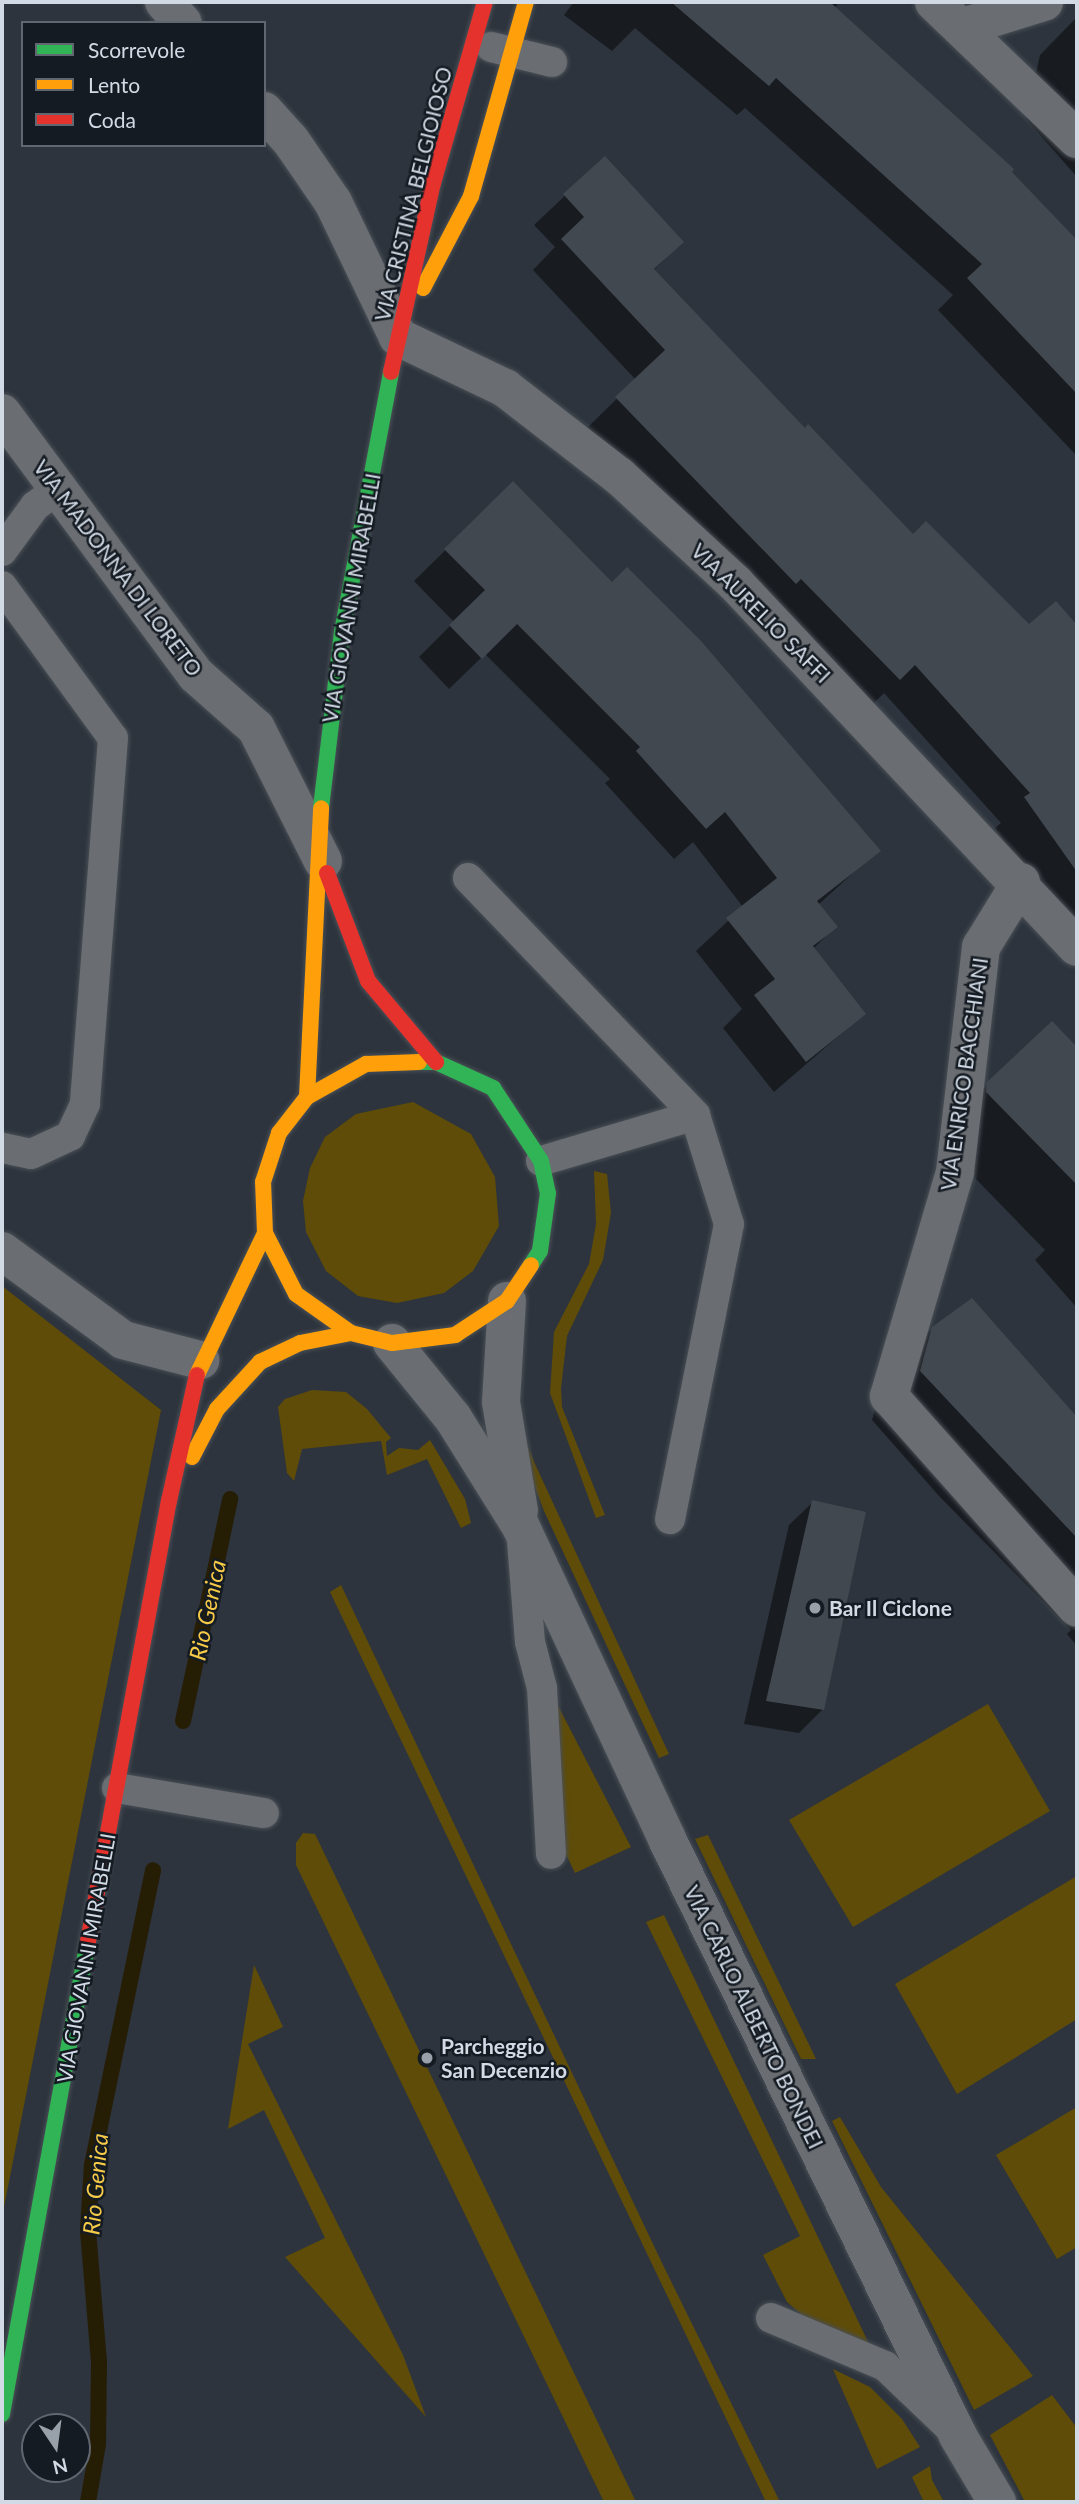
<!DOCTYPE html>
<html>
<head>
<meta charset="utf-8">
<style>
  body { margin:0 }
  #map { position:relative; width:1079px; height:2504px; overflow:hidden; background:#2d343d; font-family:Lato,sans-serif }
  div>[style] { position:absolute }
  .green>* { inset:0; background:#5f4c08 }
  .shadow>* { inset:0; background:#0007 }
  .stream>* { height:16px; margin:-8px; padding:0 8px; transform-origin:8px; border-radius:8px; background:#261d05 }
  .building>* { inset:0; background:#42484f }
  .roads { filter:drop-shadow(0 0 2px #494f56) drop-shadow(0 0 2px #494f56) }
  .lane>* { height:30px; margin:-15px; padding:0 15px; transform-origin:15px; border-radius:15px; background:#6a6d71 }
  .street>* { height:38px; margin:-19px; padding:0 19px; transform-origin:19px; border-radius:19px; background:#6a6d71 }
  .fast>* { height:16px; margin:-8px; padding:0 8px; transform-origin:8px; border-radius:8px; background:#30b455 }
  .slow>* { height:16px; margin:-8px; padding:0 8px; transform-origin:8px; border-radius:8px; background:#ff9f0a }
  .jam>* { height:16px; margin:-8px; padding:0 8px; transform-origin:8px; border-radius:8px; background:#e5322d }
  .dots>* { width:19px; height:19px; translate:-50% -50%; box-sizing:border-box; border:4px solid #151b22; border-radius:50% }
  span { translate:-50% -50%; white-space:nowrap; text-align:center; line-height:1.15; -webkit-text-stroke:5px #151b22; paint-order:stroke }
  .street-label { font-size:21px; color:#d1dae5 }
  .poi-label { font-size:21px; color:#d1dae5; font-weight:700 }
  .left { translate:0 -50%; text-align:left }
  .water-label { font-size:23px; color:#f7cb48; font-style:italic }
  .frame { position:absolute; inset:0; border:4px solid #d1dae5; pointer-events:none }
  .legend { position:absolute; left:21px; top:21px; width:245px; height:126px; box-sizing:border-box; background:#151b22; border:2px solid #606770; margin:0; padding:9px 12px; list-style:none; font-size:21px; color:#d1dae5 }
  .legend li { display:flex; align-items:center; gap:14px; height:35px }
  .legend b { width:35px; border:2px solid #606770 }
  .north { position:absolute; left:21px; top:2413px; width:70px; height:70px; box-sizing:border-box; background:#151b22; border:2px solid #606770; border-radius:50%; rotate:167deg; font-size:19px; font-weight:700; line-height:28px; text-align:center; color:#d1dae5 }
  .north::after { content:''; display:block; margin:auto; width:24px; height:32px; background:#98a0aa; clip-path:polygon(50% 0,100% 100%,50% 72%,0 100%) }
</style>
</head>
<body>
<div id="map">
  <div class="green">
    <i style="clip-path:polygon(413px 1102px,471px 1134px,495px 1177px,499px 1226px,473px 1271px,444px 1293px,397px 1303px,358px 1296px,326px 1271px,306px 1232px,303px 1201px,310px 1168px,325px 1137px,356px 1114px)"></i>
    <i style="clip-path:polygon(594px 1171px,607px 1174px,611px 1213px,603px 1260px,567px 1336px,561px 1388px,562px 1407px,605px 1515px,596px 1518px,550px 1393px,554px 1332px,589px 1264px,596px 1224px)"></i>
    <i style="clip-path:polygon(2px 1286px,161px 1410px,2px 2217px)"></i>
    <i style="clip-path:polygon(312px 1390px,346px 1392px,367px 1409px,391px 1438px,386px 1442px,387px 1456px,399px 1448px,418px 1450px,430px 1440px,465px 1499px,471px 1523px,461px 1528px,427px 1459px,387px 1475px,381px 1441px,302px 1449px,294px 1481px,287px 1473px,278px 1407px,285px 1399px)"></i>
    <i style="clip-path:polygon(515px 1413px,535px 1464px,669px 1754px,659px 1758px,544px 1511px,526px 1464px)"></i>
    <i style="clip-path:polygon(341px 1585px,662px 2263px,780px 2502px,766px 2502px,330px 1592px)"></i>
    <i style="clip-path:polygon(553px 1696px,631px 1847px,575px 1873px,559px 1840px)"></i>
    <i style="clip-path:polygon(988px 1704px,1050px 1811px,853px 1927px,789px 1820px)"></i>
    <i style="clip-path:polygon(303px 1833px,315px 1834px,636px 2502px,604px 2502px,296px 1865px,296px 1843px)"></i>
    <i style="clip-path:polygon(708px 1835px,816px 2059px,801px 2059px,695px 1839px)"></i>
    <i style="clip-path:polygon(1077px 1876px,1077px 2019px,957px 2094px,895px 1984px)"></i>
    <i style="clip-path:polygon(664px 1915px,871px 2348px,812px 2324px,787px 2302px,763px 2255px,800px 2236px,646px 1922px)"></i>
    <i style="clip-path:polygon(254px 1965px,283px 2027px,248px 2044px,403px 2355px,426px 2417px,285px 2257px,325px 2238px,264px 2110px,228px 2129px)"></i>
    <i style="clip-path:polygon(1077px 2107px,1077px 2247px,1057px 2259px,996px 2155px)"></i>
    <i style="clip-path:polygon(840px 2117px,881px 2187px,1033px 2376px,974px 2410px,832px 2121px)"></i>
    <i style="clip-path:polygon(833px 2369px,870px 2387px,902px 2419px,920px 2447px,877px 2469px)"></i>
    <i style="clip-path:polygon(1052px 2395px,1077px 2428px,1077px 2502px,1025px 2502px,990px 2435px)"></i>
    <i style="clip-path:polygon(930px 2466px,932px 2480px,944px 2502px,924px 2502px,912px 2477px)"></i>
  </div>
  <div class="shadow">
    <i style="clip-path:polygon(574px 2px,838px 4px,834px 8px,1077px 241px,1077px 456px,938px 310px,953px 295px,745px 108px,737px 115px,635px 28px,612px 51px,564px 15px)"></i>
    <i style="clip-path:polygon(1077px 17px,1077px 177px,1026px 119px,1040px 55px)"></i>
    <i style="clip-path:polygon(605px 158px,682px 242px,653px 271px,804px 430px,913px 536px,1028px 627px,1055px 603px,1077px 627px,1077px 920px,1062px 903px,1053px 909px,995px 828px,1001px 823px,884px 693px,869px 708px,587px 428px,636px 380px,533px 270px,555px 247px,534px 225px)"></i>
    <i style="clip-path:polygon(513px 484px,878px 850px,818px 905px,835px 927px,813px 949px,864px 1014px,774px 1092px,723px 1028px,742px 1009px,696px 951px,743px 907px,693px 842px,674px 859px,605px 783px,610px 779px,485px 654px,449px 689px,419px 657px,454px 622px,414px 581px)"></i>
    <i style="clip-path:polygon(1051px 1023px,1077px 1050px,1077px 1308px,1035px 1260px,1045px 1250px,939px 1141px,940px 1132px)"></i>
    <i style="clip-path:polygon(933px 1328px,1077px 1419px,1077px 1646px,1067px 1634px,1071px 1630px,939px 1496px,872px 1420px,885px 1377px)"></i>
    <i style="clip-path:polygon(813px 1502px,822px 1710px,799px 1733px,744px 1724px,789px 1525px)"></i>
  </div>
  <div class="stream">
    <i style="left:183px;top:1721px;width:227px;rotate:-78deg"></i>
    <i style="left:88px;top:2502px;width:59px;rotate:-80.2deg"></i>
    <i style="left:98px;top:2444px;width:82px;rotate:-89.3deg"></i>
    <i style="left:99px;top:2362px;width:132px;rotate:-94.8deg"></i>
    <i style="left:88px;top:2230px;width:65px;rotate:-86.5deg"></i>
    <i style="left:92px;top:2165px;width:301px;rotate:-78.3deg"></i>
  </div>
  <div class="building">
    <i style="clip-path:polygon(671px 2px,830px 2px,1014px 169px,1012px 172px,1077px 240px,1077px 394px,967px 278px,982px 264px,776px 78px,769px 86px)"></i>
    <i style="clip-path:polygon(605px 156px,684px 242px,654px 269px,805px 428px,808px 424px,913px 534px,926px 521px,1029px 624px,1056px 601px,1077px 625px,1077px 872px,1024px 797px,1030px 793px,915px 665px,900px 680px,801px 579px,796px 584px,615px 397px,665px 350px,561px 239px,584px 217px,563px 194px)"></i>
    <i style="clip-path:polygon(513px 481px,612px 582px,627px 567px,701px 641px,881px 851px,817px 901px,838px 927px,813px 946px,866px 1014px,806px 1062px,754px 995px,775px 979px,726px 918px,777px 878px,725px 812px,706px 829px,636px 751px,640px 747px,517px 624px,482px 659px,449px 625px,485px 590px,444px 549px)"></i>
    <i style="clip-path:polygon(1052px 1021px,1077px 1047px,1077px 1185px,986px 1092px,987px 1082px)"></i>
    <i style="clip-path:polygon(972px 1298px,1077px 1417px,1077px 1538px,920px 1371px,932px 1327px)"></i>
    <i style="clip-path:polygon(812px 1500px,866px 1512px,824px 1710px,766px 1701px)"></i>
  </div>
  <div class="roads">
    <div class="lane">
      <i style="left:491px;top:47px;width:63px;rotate:13.8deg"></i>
      <i style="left:2px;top:551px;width:56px;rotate:-53.7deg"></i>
      <i style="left:35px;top:506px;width:29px;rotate:-36deg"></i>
      <i style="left:2px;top:586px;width:188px;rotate:53.9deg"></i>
      <i style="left:113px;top:738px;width:367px;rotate:94.4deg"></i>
      <i style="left:85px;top:1104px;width:35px;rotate:115deg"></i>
      <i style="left:70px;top:1136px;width:43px;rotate:155.2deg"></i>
      <i style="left:31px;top:1154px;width:30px;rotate:-168deg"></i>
      <i style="left:468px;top:878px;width:328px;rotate:46.2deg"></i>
      <i style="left:695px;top:1115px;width:114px;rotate:72.7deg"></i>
      <i style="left:729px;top:1224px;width:301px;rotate:101.3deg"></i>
      <i style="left:541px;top:1161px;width:161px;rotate:-16.6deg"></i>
      <i style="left:522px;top:1541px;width:101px;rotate:85.5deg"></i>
      <i style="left:530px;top:1642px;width:48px;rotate:75.4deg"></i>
      <i style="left:542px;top:1688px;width:166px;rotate:86.9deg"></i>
      <i style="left:117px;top:1788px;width:149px;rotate:9.7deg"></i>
      <i style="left:771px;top:2318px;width:124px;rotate:22.8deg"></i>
      <i style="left:885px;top:2366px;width:86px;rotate:43.6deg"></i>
    </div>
    <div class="street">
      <i style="left:164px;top:2px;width:28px;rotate:48deg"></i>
      <i style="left:934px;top:2px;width:198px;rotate:43.8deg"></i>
      <i style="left:963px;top:27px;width:85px;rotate:-17.2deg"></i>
      <i style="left:264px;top:111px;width:40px;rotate:48deg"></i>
      <i style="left:291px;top:141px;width:74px;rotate:55.5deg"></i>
      <i style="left:333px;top:202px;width:150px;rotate:64.3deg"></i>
      <i style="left:398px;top:337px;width:119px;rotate:25.5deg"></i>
      <i style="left:505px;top:388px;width:144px;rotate:37.7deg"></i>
      <i style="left:619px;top:476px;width:158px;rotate:42.7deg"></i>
      <i style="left:735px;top:583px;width:499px;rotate:46.8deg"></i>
      <i style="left:2px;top:413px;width:326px;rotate:53.5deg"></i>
      <i style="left:196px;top:675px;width:80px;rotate:41.5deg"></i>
      <i style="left:256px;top:728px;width:149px;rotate:63.3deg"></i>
      <i style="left:1021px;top:882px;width:76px;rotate:121.6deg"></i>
      <i style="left:981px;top:947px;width:226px;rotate:96.6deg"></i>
      <i style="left:955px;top:1172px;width:234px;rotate:106.4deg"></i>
      <i style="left:889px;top:1396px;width:283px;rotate:48.4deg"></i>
      <i style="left:2px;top:1251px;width:150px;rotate:36.3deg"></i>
      <i style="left:123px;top:1340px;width:80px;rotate:14.6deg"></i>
      <i style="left:507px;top:1301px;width:101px;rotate:93.4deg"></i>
      <i style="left:501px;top:1402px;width:110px;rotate:80.6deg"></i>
      <i style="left:392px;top:1343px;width:97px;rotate:50.9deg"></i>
      <i style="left:453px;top:1418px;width:128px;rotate:58deg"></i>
      <i style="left:521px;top:1527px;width:344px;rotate:64.9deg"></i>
      <i style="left:667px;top:1839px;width:664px;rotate:64.01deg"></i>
      <i style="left:958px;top:2436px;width:77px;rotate:59.4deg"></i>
    </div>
    <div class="fast">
      <i style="left:321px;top:808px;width:177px;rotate:-83.2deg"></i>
      <i style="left:342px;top:632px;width:265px;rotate:-79.3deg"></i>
      <i style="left:419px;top:1062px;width:17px"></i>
      <i style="left:436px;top:1062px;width:63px;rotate:24.5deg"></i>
      <i style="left:493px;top:1088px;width:87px;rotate:56.7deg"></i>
      <i style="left:541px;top:1161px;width:33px;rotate:78deg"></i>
      <i style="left:548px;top:1193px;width:59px;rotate:97.9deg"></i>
      <i style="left:540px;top:1251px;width:17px;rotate:123deg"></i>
      <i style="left:2px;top:2414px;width:475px;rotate:-79.7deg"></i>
    </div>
    <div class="slow">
      <i style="left:423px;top:288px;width:104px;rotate:-62.4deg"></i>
      <i style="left:471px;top:196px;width:202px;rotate:-74.2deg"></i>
      <i style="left:307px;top:1097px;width:289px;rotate:-87.2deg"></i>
      <i style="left:351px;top:1333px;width:67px;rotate:-144.7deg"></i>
      <i style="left:296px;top:1294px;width:68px;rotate:-116.9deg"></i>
      <i style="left:265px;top:1233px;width:51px;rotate:-92.2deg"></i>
      <i style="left:263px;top:1182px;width:52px;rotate:-71.9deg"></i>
      <i style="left:279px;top:1133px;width:46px;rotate:-52.1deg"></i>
      <i style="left:307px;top:1097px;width:68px;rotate:-29.2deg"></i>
      <i style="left:366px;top:1064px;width:53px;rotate:-2.2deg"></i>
      <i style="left:197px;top:1375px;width:157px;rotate:-64.4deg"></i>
      <i style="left:192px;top:1457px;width:54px;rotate:-62.5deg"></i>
      <i style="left:217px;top:1409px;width:64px;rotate:-47.5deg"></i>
      <i style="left:260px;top:1362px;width:44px;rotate:-25.4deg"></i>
      <i style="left:300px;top:1343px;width:52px;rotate:-11.1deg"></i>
      <i style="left:351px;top:1333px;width:42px;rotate:13.7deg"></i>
      <i style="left:392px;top:1343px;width:64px;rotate:-7.2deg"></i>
      <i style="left:455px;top:1335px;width:62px;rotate:-33.2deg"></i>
      <i style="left:507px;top:1301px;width:43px;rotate:-56.3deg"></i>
    </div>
    <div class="jam">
      <i style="left:391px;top:372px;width:194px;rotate:-77.5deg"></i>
      <i style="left:433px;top:183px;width:188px;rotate:-74deg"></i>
      <i style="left:327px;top:873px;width:116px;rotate:69.2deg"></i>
      <i style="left:368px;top:981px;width:106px;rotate:50deg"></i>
      <i style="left:87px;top:1947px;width:453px;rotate:-79.6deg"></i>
      <i style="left:169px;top:1501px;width:129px;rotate:-77.5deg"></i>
    </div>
  </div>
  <div class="dots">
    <i style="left:815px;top:1608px;background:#98a0aa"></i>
    <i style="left:427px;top:2058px;background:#98a0aa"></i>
  </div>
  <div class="street-label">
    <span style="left:413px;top:194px;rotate:-76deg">VIA CRISTINA BELGIOIOSO</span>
    <span style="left:118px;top:568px;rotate:53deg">VIA MADONNA DI LORETO</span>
    <span style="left:351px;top:598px;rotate:-80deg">VIA GIOVANNI MIRABELLI</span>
    <span style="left:761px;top:613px;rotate:45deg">VIA AURELIO SAFFI</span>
    <span style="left:964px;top:1074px;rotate:-82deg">VIA ENRICO BACCHIANI</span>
    <span style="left:86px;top:1958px;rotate:-80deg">VIA GIOVANNI MIRABELLI</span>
    <span style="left:754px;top:2017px;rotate:64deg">VIA CARLO ALBERTO BONDEI</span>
  </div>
  <div class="poi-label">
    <span class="left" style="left:829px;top:1608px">Bar Il Ciclone</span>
    <span class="left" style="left:441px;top:2058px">Parcheggio<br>San Decenzio</span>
  </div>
  <div class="water-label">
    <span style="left:207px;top:1610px;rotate:-78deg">Rio Genica</span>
    <span style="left:95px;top:2184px;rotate:-85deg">Rio Genica</span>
  </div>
  <div class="frame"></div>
  <ul class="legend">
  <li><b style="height:9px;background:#30b455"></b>Scorrevole</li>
  <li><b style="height:9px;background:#ff9f0a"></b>Lento</li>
  <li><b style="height:9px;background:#e5322d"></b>Coda</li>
  </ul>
  <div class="north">N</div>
</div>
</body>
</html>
